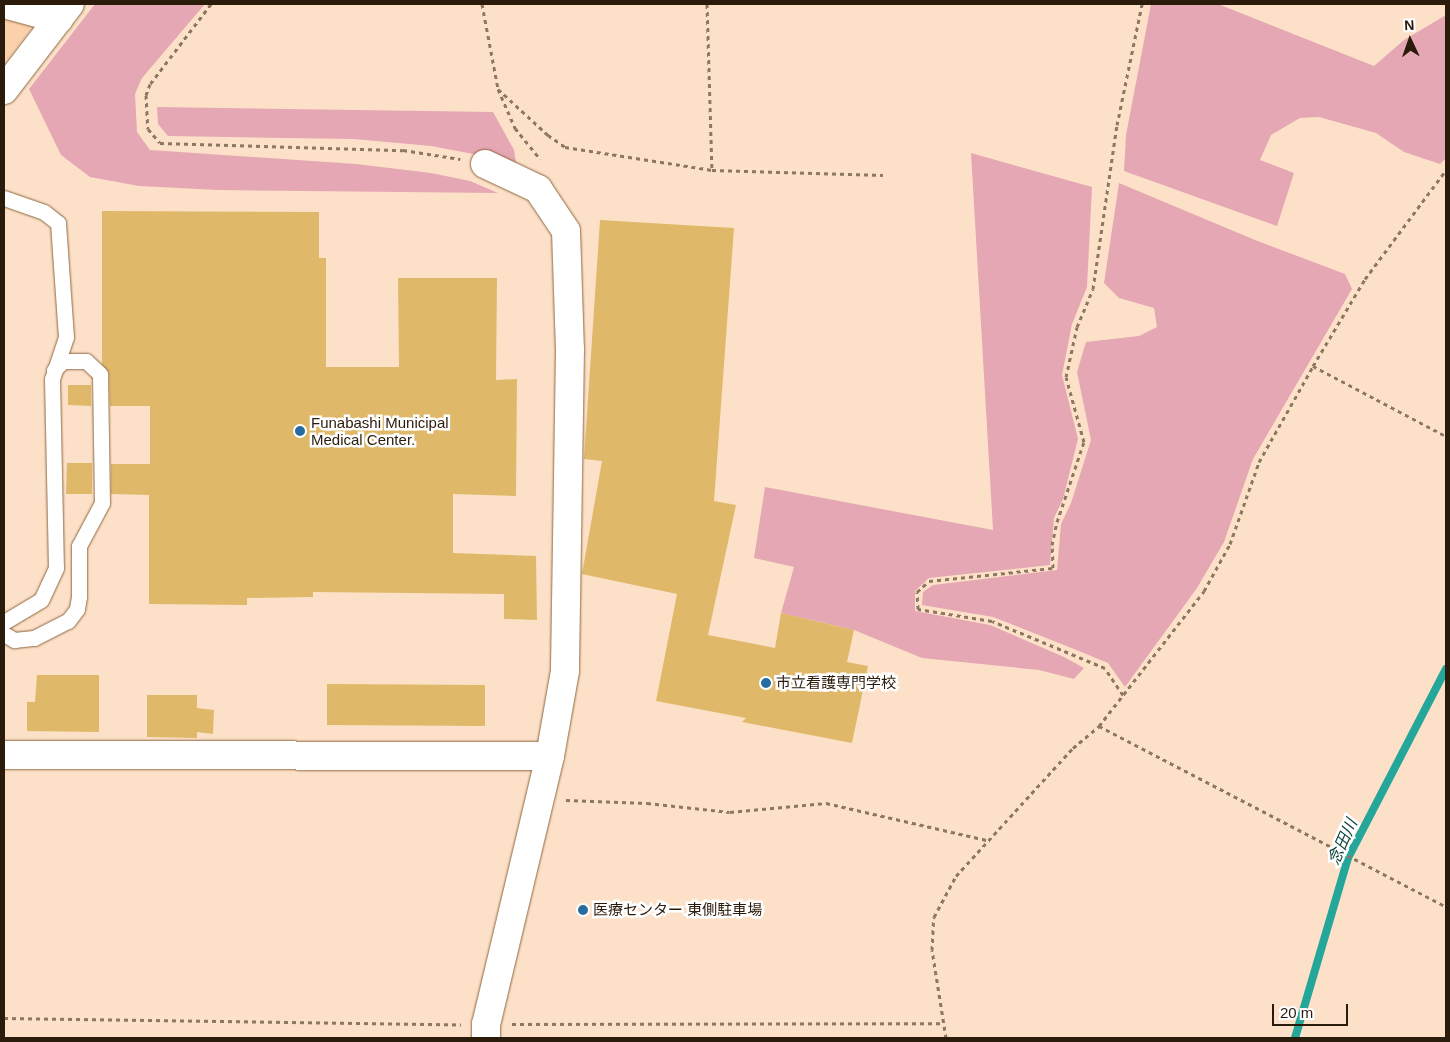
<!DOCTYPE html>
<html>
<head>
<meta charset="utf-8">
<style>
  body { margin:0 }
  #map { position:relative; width:1450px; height:1042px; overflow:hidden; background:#fce1c8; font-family:Helvetica,"Noto Sans JP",sans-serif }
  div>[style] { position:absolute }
  .built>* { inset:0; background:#fad1ab }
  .green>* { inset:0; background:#e5a7b4 }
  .stream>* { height:8px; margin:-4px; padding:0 4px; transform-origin:4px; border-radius:4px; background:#24a79a }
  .building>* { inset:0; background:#dfb969 }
  .path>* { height:3px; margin-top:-1.5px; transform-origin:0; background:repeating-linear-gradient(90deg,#8c7763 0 4px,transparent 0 8px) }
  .roads { filter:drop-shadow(0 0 1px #8e6740) drop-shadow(0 0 1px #8e6740) }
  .service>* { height:15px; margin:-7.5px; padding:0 7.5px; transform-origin:7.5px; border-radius:7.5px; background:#fff }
  .minor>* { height:28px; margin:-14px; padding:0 14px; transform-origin:14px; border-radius:14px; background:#fff }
  .tertiary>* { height:28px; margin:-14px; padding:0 14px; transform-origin:14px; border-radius:14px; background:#fff }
  .dots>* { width:14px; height:14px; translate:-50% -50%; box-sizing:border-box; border:2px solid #fff; border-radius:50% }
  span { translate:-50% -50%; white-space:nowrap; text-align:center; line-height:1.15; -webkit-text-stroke:5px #fff; paint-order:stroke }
  .poi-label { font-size:15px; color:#2b1b0b }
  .left { translate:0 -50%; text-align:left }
  .water-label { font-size:16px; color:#0c433d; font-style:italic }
  .frame { position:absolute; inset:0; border:5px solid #2b1b0b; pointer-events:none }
  .north { position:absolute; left:1385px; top:15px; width:50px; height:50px; -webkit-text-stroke:4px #fff; paint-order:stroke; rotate:357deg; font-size:14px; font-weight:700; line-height:20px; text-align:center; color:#2b1b0b }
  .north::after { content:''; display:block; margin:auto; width:18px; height:22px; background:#2b1b0b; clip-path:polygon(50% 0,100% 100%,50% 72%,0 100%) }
  .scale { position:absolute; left:1272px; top:1004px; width:76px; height:22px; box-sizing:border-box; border:2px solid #2b1b0b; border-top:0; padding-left:6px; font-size:15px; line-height:18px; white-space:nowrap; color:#2b1b0b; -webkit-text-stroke:4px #fff; paint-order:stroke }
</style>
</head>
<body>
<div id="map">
  <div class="built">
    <i style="clip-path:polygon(4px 15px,35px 24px,4px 64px)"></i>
  </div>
  <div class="green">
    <i style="clip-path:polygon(95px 4px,205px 4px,142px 78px,135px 94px,137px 132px,150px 150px,356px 164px,431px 173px,470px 181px,498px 193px,217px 190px,139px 186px,90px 177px,61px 155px,29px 89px)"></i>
    <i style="clip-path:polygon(1151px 4px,1218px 4px,1374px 66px,1404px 40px,1446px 15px,1446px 158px,1440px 164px,1404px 152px,1376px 133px,1319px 117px,1300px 118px,1271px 135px,1260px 160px,1294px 173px,1277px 226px,1124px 171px,1126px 135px)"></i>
    <i style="clip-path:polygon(157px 107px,493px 112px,514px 150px,516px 163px,510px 166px,489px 157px,431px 146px,354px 139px,168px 136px,158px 124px)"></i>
    <i style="clip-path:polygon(971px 153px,1092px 187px,1087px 287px,1072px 324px,1062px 375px,1078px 439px,1063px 499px,1054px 518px,1050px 565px,929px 578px,915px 591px,915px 611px,990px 625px,1064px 657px,1084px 668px,1074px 679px,1039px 670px,922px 658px,854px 630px,781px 613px,794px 567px,754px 558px,765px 487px,993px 530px)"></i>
    <i style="clip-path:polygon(1119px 183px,1255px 240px,1345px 274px,1352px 289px,1253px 459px,1224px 542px,1197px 588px,1125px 687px,1108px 663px,1069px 647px,993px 617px,922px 605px,923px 592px,933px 585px,1057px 570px,1061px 524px,1071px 503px,1091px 440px,1077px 372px,1086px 342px,1139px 336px,1157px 327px,1154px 308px,1119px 298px,1104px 283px)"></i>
  </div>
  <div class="stream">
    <i style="left:1295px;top:1038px;width:188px;rotate:-73.6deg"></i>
    <i style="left:1348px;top:858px;width:213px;rotate:-62.6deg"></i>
  </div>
  <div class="building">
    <i style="clip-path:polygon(102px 211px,319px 212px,319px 258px,326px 258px,326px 367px,399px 367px,398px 278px,497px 278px,496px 380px,517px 379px,516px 496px,453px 494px,453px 553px,536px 556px,537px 620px,504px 619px,504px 594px,313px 592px,313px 597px,247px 598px,247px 605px,149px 604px,149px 495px,111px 494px,111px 464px,150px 464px,150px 406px,110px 406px,109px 373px,102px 364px)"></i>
    <i style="clip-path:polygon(600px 220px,734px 228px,714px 501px,736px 505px,708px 635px,775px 648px,781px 613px,854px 630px,847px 662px,868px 666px,852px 743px,742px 722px,746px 718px,656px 701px,677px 594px,582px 574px,602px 461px,584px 459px)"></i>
    <i style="clip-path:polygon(68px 385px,91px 385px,91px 406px,68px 405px)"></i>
    <i style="clip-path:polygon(67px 463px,92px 463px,92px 494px,66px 494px)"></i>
    <i style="clip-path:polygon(37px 675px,99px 675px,99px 732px,27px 731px,27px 702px,35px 702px)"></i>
    <i style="clip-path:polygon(327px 684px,485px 685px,485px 726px,327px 725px)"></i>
    <i style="clip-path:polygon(147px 695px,197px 695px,197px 708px,214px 710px,213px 734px,197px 732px,197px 738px,147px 737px)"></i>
  </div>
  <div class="path">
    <i style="left:211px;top:4px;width:101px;rotate:127.3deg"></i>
    <i style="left:150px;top:84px;width:12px;rotate:110deg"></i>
    <i style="left:146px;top:95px;width:34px;rotate:87deg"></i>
    <i style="left:148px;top:129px;width:18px;rotate:49deg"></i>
    <i style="left:160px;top:143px;width:243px;rotate:1.7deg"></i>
    <i style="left:403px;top:150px;width:58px;rotate:9deg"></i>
    <i style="left:482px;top:4px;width:86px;rotate:79.3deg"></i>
    <i style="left:498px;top:89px;width:43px;rotate:66.4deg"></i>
    <i style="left:515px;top:128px;width:40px;rotate:51deg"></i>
    <i style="left:707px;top:4px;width:166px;rotate:88.3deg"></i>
    <i style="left:498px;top:89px;width:68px;rotate:42.6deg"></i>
    <i style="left:548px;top:135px;width:21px;rotate:35deg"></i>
    <i style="left:565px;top:147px;width:149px;rotate:8.9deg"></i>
    <i style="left:712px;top:170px;width:171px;rotate:1.7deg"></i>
    <i style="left:1313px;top:366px;width:150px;rotate:27.8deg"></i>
    <i style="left:1123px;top:695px;width:32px;rotate:-124deg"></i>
    <i style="left:1105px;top:668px;width:122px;rotate:-157.4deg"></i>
    <i style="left:992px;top:621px;width:75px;rotate:-170.8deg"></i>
    <i style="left:918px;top:609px;width:17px;rotate:-93deg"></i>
    <i style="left:917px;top:592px;width:16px;rotate:-43deg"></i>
    <i style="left:929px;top:581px;width:125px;rotate:-6deg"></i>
    <i style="left:1053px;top:568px;width:23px;rotate:-92deg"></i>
    <i style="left:1052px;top:545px;width:24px;rotate:-78deg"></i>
    <i style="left:1057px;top:522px;width:84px;rotate:-71.4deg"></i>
    <i style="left:1084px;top:442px;width:67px;rotate:-105.5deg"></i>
    <i style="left:1066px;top:377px;width:51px;rotate:-77.6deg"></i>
    <i style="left:1077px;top:327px;width:41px;rotate:-67.2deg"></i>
    <i style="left:1093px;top:289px;width:166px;rotate:-81.7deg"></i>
    <i style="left:1117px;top:125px;width:124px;rotate:-78.3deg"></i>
    <i style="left:1099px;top:726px;width:391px;rotate:27.5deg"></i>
    <i style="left:566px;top:800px;width:81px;rotate:2.1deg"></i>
    <i style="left:647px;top:803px;width:83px;rotate:6.2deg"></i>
    <i style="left:730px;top:812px;width:96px;rotate:-5.4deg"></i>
    <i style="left:826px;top:803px;width:168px;rotate:13deg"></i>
    <i style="left:4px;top:1018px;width:457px;rotate:0.8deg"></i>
    <i style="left:512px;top:1024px;width:432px;rotate:-0.1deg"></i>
    <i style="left:946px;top:1038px;width:89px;rotate:-99deg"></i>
    <i style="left:932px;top:950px;width:33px;rotate:-87deg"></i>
    <i style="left:934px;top:917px;width:47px;rotate:-61.8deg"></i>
    <i style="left:956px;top:876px;width:173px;rotate:-47.6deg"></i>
    <i style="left:1073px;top:748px;width:34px;rotate:-40deg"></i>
    <i style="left:1099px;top:726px;width:171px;rotate:-52.1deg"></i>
    <i style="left:1204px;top:591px;width:54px;rotate:-61deg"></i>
    <i style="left:1230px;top:544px;width:87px;rotate:-70.5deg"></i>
    <i style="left:1259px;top:462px;width:110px;rotate:-60.6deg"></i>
    <i style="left:1313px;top:366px;width:101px;rotate:-59.1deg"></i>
    <i style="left:1365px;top:279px;width:136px;rotate:-53.4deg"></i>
  </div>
  <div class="roads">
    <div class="service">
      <i style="left:4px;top:198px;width:42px;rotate:19.3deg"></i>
      <i style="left:44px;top:212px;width:18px;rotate:38deg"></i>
      <i style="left:58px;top:223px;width:114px;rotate:86deg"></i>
      <i style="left:66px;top:337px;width:44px;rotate:108.4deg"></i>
      <i style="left:52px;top:379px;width:189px;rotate:88.8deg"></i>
      <i style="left:56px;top:568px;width:35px;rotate:115deg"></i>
      <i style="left:41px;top:600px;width:43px;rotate:149.3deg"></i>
      <i style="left:4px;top:634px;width:12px;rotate:31deg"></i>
      <i style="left:14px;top:640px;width:20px;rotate:-6deg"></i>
      <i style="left:34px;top:638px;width:38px;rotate:-27deg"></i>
      <i style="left:68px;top:621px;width:15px;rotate:-53deg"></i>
      <i style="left:77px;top:609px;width:12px;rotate:-81deg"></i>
      <i style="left:79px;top:597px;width:51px;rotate:-90deg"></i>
      <i style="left:79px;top:546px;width:49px;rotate:-61.9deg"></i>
      <i style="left:102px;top:503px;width:129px;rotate:-90.9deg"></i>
      <i style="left:100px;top:374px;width:19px;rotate:-137deg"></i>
      <i style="left:86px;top:361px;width:23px;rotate:180deg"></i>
      <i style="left:63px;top:361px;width:13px;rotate:135deg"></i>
    </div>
    <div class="minor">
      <i style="left:4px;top:4px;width:57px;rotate:15.3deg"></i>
      <i style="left:485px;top:164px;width:59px;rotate:25.3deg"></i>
      <i style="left:538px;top:189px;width:50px;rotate:56.3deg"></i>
      <i style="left:566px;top:231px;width:118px;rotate:88.1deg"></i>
      <i style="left:570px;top:349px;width:322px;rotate:90.9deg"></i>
      <i style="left:565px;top:671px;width:86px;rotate:100deg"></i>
      <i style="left:550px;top:756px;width:276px;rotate:103.4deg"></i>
      <i style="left:486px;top:1024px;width:14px;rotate:90deg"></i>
      <i style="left:4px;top:755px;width:546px;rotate:0.1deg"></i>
    </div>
    <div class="tertiary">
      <i style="left:4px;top:90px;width:108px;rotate:-52.5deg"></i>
    </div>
  </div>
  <div class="dots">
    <i style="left:300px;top:431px;background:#266ca1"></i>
    <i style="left:766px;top:683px;background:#266ca1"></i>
    <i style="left:583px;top:910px;background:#266ca1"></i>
  </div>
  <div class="poi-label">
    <span class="left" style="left:311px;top:431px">Funabashi Municipal<br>Medical Center.</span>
    <span class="left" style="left:776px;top:683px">市立看護専門学校</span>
    <span class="left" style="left:593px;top:910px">医療センター 東側駐車場</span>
  </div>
  <div class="water-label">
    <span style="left:1343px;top:842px;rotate:-66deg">念田川</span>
  </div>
  <div class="frame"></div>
  <div class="north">N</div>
  <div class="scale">20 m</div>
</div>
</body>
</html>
